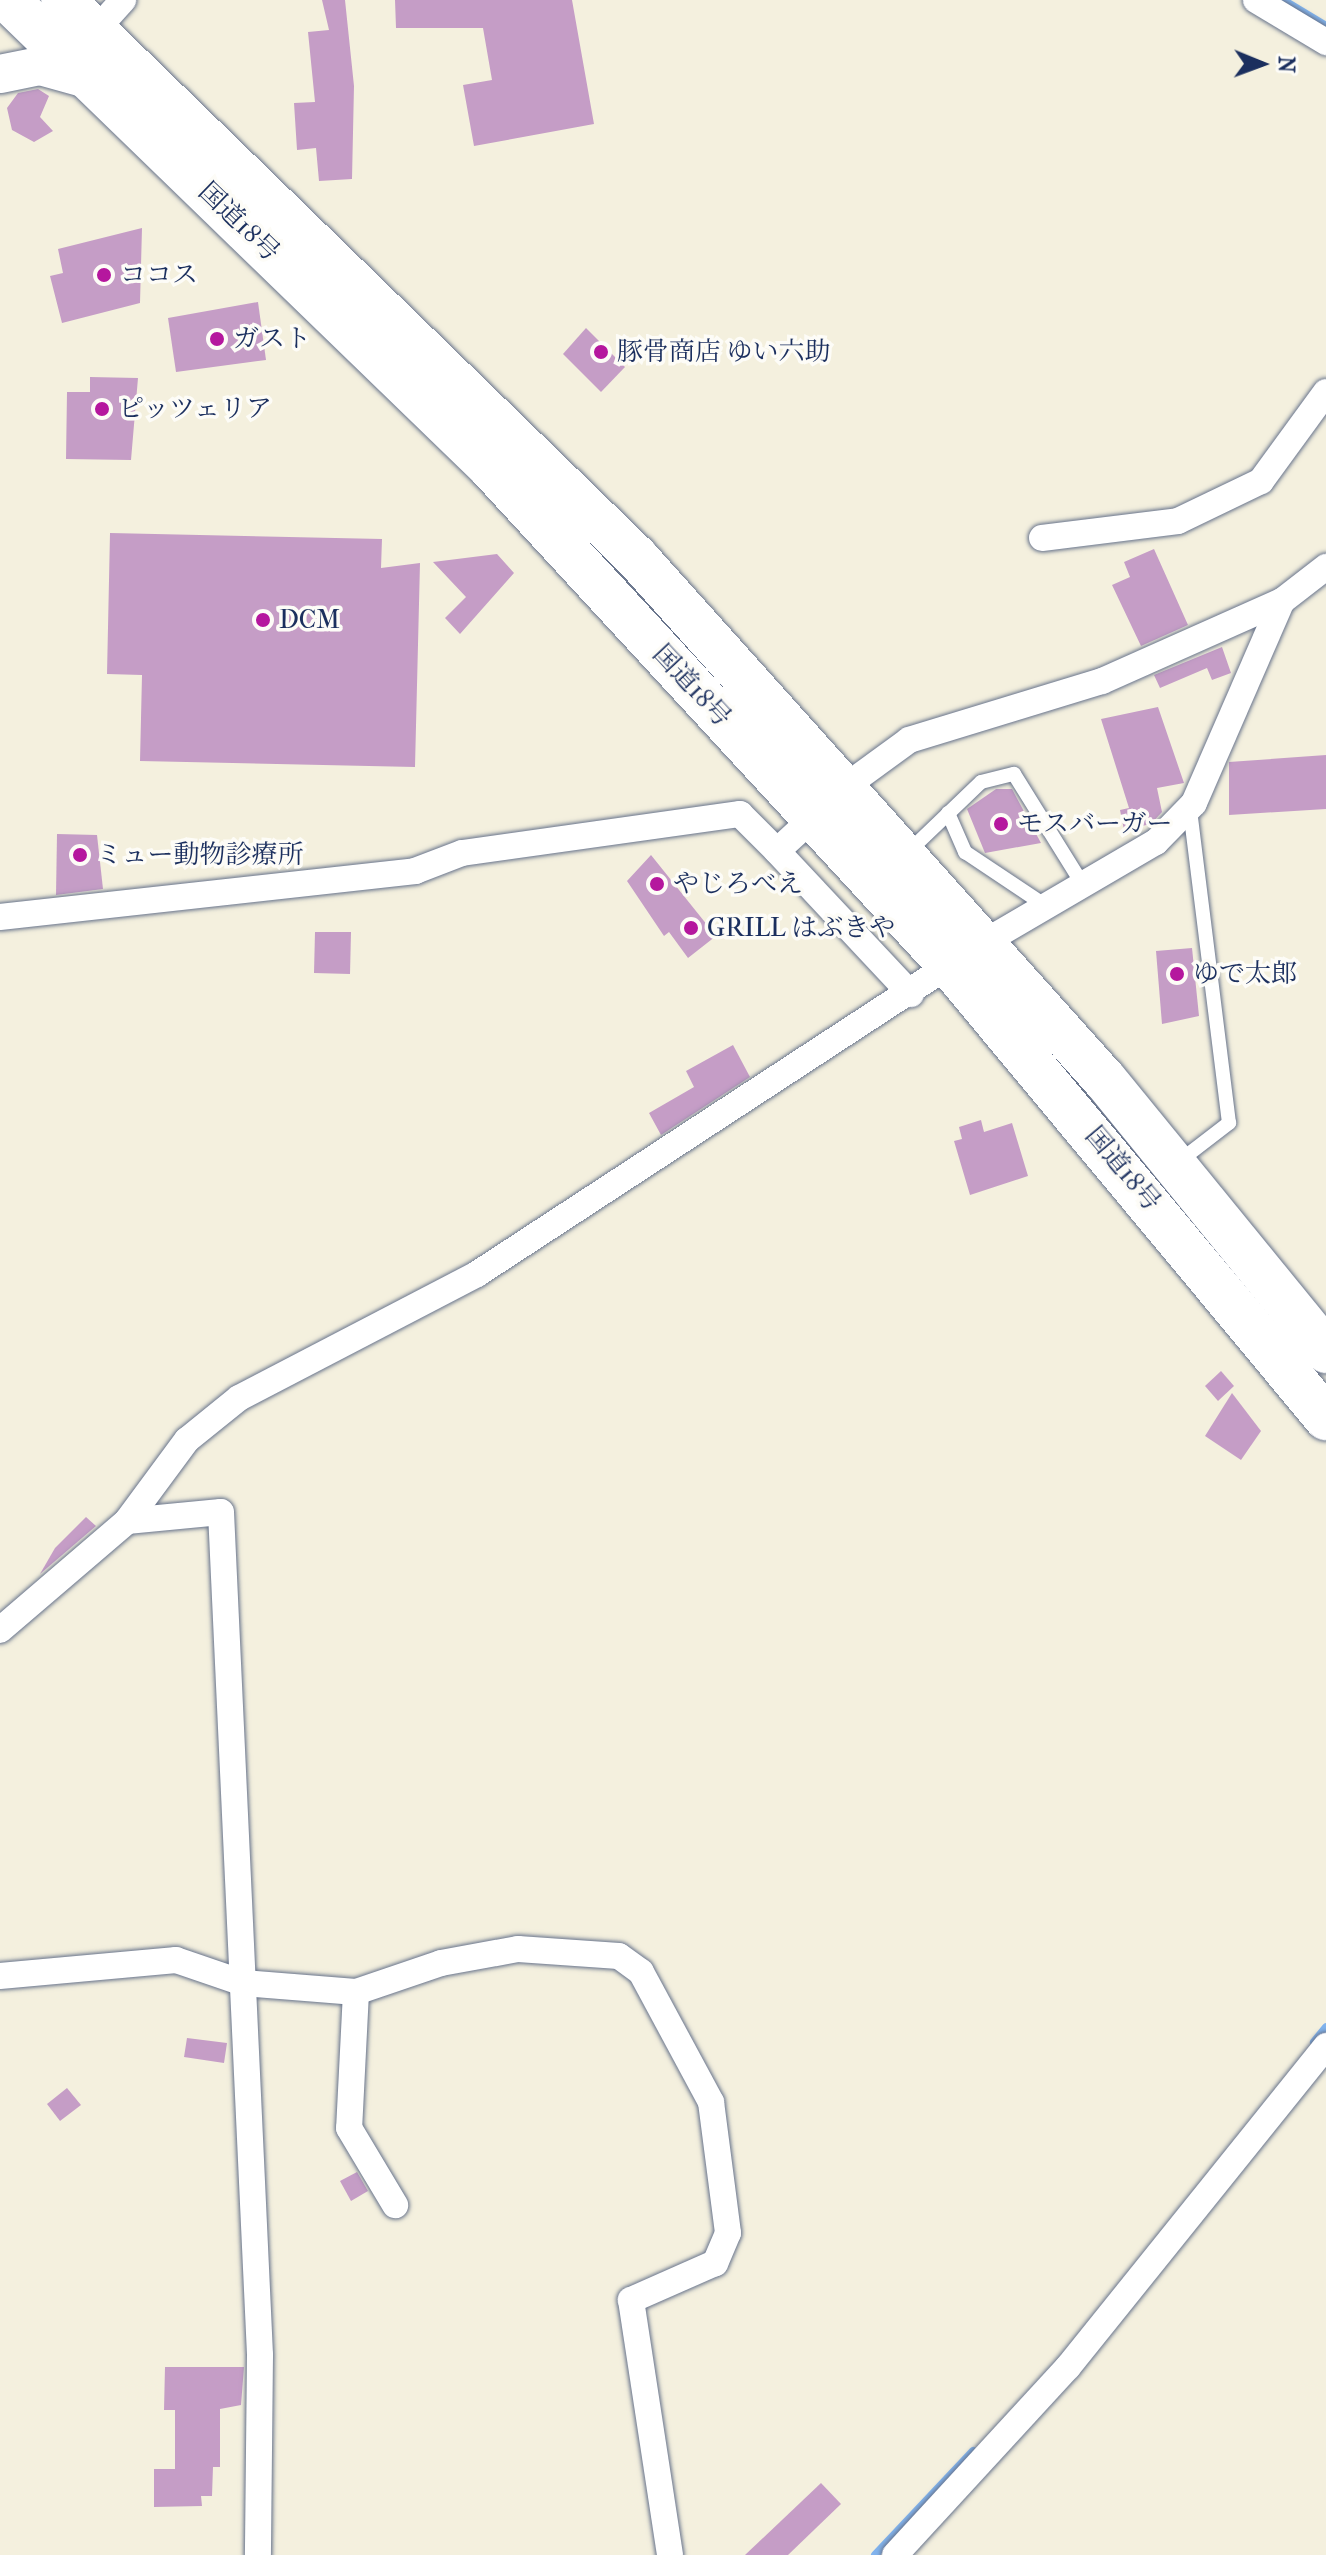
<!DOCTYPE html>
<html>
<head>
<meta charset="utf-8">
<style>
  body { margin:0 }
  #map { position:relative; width:1326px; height:2555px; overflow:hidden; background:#f4f0de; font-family:"IM FELL French Canon","Noto Serif JP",serif }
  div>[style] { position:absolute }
  .stream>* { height:8px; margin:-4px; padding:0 4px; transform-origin:4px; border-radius:4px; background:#81b3ed }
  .building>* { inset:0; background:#c59dc6 }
  .roads { filter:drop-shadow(0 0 2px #67738b) drop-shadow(0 0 2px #67738b) }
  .lane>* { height:14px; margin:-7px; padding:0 7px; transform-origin:7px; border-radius:7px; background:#fff }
  .street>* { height:26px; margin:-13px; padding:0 13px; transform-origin:13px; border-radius:13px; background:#fff }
  .secondary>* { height:38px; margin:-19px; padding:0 19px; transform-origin:19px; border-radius:19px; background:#fff }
  .highway>* { height:44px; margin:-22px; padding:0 22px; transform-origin:22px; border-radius:22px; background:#fff }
  .dots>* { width:22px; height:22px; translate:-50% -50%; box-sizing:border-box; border:4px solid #fdfcf7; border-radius:50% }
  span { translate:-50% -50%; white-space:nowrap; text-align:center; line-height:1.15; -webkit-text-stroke:7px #fdfcf7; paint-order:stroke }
  .street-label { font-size:26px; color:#1b2f5e }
  .poi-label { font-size:26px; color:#1b2f5e }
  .left { translate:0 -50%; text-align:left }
  .north { position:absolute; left:1222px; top:24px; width:80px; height:80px; -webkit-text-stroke:6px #fdfcf7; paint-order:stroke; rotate:91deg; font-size:22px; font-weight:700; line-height:32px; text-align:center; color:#1b2f5e }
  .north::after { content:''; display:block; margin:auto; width:28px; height:36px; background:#1b2f5e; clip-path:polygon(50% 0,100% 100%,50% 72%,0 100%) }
</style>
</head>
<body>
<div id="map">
  <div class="stream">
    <i style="left:1283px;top:0;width:50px;rotate:31.2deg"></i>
    <i style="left:1314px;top:2042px;width:19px;rotate:-51deg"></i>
    <i style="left:875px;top:2555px;width:143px;rotate:-46.7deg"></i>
  </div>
  <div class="building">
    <i style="clip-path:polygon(322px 0,345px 0,354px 86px,352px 179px,319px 181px,316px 148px,297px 150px,294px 103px,315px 102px,308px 32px,329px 30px)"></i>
    <i style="clip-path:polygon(395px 0,572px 0,594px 124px,474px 146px,463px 85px,492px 80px,483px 28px,396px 28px)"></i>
    <i style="clip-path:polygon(38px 89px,49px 96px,40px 117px,53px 131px,34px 142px,12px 130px,7px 108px,18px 93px)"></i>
    <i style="clip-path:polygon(142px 228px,140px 303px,62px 323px,50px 276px,63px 273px,58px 249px)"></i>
    <i style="clip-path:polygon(258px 302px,266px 360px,176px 372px,168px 318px)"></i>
    <i style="clip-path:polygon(586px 328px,625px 367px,601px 392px,563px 354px)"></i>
    <i style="clip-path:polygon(90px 377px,138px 378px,131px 460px,66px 459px,67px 392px,90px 392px)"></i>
    <i style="clip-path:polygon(110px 533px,382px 539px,381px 568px,420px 563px,415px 767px,140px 761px,142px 675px,107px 674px)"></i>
    <i style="clip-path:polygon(1154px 549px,1188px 625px,1141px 646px,1112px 585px,1130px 577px,1124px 562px)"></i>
    <i style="clip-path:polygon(497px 554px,514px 573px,460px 634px,445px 618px,466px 597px,433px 562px)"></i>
    <i style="clip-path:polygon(1222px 647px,1231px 673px,1212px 680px,1207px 668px,1160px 688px,1154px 675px)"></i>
    <i style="clip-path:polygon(1158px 707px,1184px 783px,1157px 788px,1162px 812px,1151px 824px,1124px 830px,1120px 810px,1129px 808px,1101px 719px)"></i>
    <i style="clip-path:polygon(1326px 755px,1326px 809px,1229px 815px,1229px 762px)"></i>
    <i style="clip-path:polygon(996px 789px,1012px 789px,1041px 843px,985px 853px,967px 809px)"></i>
    <i style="clip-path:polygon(57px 834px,97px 835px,103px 889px,56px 895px)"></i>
    <i style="clip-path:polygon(651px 855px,716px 936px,688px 958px,669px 932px,664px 936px,627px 881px)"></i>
    <i style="clip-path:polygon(315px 932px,351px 932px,350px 974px,314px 973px)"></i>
    <i style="clip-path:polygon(1192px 948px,1199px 1016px,1162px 1024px,1156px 951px)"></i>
    <i style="clip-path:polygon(733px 1045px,750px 1077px,661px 1135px,649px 1113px,694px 1087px,686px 1071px)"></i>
    <i style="clip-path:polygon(981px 1120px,984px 1132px,1012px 1123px,1028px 1176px,970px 1195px,954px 1141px,962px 1139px,959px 1127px)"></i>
    <i style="clip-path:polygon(1221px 1371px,1234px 1386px,1218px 1401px,1205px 1386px)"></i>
    <i style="clip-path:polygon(1232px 1393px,1261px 1431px,1241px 1460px,1205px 1436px)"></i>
    <i style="clip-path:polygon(86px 1517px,96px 1526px,40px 1574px,55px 1548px)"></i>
    <i style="clip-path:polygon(187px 2038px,227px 2043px,224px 2063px,184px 2057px)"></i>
    <i style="clip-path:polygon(67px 2088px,81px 2105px,60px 2121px,47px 2104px)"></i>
    <i style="clip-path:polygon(357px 2172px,368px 2191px,351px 2201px,340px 2181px)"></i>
    <i style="clip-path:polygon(165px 2367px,244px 2367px,241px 2405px,220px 2409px,220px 2467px,213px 2467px,212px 2496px,201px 2496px,202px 2506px,154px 2507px,154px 2469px,175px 2469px,175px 2410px,164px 2410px)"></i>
    <i style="clip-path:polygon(821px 2483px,841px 2504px,788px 2555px,745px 2555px)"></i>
  </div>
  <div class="roads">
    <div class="lane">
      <i style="left:948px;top:813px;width:43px;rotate:66.4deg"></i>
      <i style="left:965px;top:852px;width:97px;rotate:33.7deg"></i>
      <i style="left:906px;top:854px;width:104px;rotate:-43.8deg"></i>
      <i style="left:981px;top:782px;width:34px;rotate:-14deg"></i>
      <i style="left:1014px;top:774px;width:131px;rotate:58.1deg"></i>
      <i style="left:1177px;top:1163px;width:66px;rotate:-37.6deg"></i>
      <i style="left:1229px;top:1123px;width:317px;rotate:-97.1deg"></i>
    </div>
    <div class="street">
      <i style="left:1256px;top:0;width:82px;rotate:31deg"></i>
      <i style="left:97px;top:29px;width:39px;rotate:-48deg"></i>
      <i style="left:1042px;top:538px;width:137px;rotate:-7.1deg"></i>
      <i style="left:1178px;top:521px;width:92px;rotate:-25.7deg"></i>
      <i style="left:1261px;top:481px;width:110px;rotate:-53.9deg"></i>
      <i style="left:846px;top:786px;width:78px;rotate:-36.1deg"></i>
      <i style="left:909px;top:740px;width:202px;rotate:-17deg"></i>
      <i style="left:1102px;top:681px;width:197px;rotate:-24deg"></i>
      <i style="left:777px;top:851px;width:196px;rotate:46.9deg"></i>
      <i style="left:0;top:917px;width:418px;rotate:-6.3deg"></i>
      <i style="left:415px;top:871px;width:50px;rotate:-21deg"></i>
      <i style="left:462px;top:853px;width:281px;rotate:-8deg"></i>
      <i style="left:740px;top:814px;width:52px;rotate:45deg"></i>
      <i style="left:777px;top:851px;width:50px;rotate:-42.6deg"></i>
      <i style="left:127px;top:1521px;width:94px;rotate:-5.5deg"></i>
      <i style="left:221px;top:1512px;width:844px;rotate:87.35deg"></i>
      <i style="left:260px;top:2355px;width:200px;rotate:90.6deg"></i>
      <i style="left:0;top:1630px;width:167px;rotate:-40.6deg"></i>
      <i style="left:127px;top:1521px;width:101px;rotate:-53.5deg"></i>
      <i style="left:187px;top:1440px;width:67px;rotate:-38.9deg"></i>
      <i style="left:239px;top:1398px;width:268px;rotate:-27.5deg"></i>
      <i style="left:477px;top:1274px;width:605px;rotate:-33.19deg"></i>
      <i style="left:983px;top:943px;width:200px;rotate:-30.3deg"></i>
      <i style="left:1156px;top:842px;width:54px;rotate:-45.7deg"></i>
      <i style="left:1194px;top:803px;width:220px;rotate:-66.5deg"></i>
      <i style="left:1282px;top:601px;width:56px;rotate:-37.7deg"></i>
      <i style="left:0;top:1976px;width:177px;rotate:-5.2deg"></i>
      <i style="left:176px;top:1960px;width:71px;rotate:18.9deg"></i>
      <i style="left:243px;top:1983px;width:113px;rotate:4.6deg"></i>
      <i style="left:356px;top:1992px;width:90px;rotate:-18.8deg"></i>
      <i style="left:441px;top:1963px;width:78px;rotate:-10.3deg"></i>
      <i style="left:518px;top:1949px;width:101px;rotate:4deg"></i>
      <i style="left:619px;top:1956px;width:27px;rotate:36deg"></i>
      <i style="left:641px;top:1972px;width:148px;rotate:61.7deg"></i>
      <i style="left:711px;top:2102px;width:132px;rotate:82.6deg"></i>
      <i style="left:728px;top:2233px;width:33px;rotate:113deg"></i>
      <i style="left:715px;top:2263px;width:92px;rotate:156.2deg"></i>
      <i style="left:631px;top:2300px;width:258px;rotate:81.3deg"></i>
      <i style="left:356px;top:1992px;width:136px;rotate:92.9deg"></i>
      <i style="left:349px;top:2128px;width:90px;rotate:59.1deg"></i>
      <i style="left:895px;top:2555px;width:255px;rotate:-47.4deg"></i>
      <i style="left:1068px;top:2367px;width:412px;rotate:-51.2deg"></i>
    </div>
    <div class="secondary">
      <i style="left:0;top:74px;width:41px;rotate:-11.3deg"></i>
      <i style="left:40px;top:66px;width:56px;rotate:15.5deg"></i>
    </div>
    <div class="highway">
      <i style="left:8px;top:0;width:671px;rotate:44.09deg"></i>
      <i style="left:490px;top:467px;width:680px;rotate:47.32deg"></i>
      <i style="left:951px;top:967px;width:587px;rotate:50.26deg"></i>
      <i style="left:63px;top:0;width:799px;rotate:44.19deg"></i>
      <i style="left:636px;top:557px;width:702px;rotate:48.12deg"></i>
      <i style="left:1105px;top:1080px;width:350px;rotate:50.8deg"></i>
    </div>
  </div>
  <div class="dots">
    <i style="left:104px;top:275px;background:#b5179e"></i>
    <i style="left:217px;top:339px;background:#b5179e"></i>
    <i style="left:601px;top:352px;background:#b5179e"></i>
    <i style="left:102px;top:409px;background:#b5179e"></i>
    <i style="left:263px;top:620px;background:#b5179e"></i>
    <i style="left:1001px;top:824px;background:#b5179e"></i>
    <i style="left:80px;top:855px;background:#b5179e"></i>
    <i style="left:657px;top:884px;background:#b5179e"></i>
    <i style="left:691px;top:928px;background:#b5179e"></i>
    <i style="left:1177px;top:974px;background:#b5179e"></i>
  </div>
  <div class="street-label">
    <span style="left:239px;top:222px;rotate:44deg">国道18号</span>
    <span style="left:692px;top:686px;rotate:47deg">国道18号</span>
    <span style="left:1123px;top:1169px;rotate:50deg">国道18号</span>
  </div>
  <div class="poi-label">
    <span class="left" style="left:120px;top:275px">ココス</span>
    <span class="left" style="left:233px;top:339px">ガスト</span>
    <span class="left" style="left:617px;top:352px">豚骨商店 ゆい六助</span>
    <span class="left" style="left:118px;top:409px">ピッツェリア</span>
    <span class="left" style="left:279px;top:620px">DCM</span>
    <span class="left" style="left:1017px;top:824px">モスバーガー</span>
    <span class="left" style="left:96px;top:855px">ミュー動物診療所</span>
    <span class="left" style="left:673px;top:884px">やじろべえ</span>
    <span class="left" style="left:707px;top:928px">GRILL はぶきや</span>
    <span class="left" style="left:1193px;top:974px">ゆで太郎</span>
  </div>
  <div class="north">N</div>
</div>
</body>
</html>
